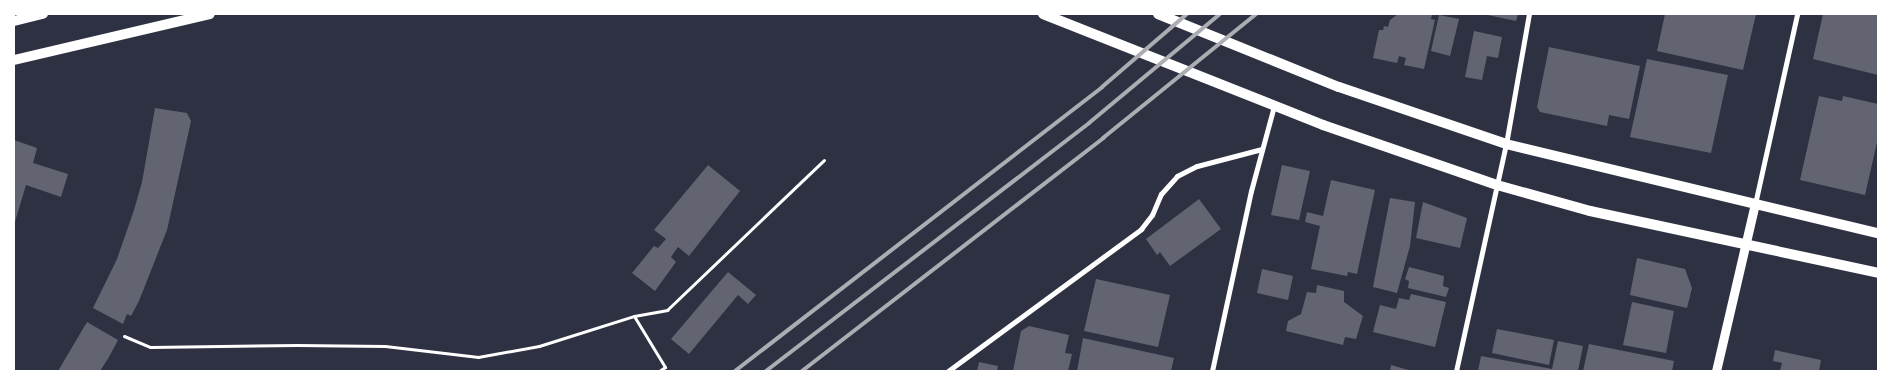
<!DOCTYPE html>
<html>
<head>
<meta charset="utf-8">
<style>
  body { margin:0 }
  #map { position:relative; width:1892px; height:385px; overflow:hidden; background:#2d3142; font-family:Literata,serif }
  div>[style] { position:absolute }
  .building>* { inset:0; background:#626471 }
  .path>* { height:3px; margin:-1.5px; padding:0 1.5px; transform-origin:1.5px; border-radius:1.5px; background:#fff }
  .minor>* { height:5px; margin:-2.5px; padding:0 2.5px; transform-origin:2.5px; border-radius:2.5px; background:#fff }
  .tertiary>* { height:9px; margin:-4.5px; padding:0 4.5px; transform-origin:4.5px; border-radius:4.5px; background:#fff }
  .secondary>* { height:10px; margin:-5px; padding:0 5px; transform-origin:5px; border-radius:5px; background:#fff }
  .rail>* { height:4px; margin:-2px; padding:0 2px; transform-origin:2px; border-radius:2px; background:#abadb3 }
  span { translate:-50% -50%; white-space:nowrap; text-align:center; line-height:1.15; -webkit-text-stroke:5px #fff; paint-order:stroke }
  .frame { position:absolute; inset:0; border:15px solid #fff; pointer-events:none }
</style>
</head>
<body>
<div id="map">
  <div class="building">
    <i style="clip-path:polygon(1398px 14px,1432px 14px,1431px 19px,1435px 20px,1424px 69px,1404px 65px,1406px 58px,1399px 56px,1397px 63px,1373px 58px,1379px 30px,1383px 30px,1384px 26px,1388px 27px,1390px 20px)"></i>
    <i style="clip-path:polygon(1483px 14px,1518px 14px,1516px 21px)"></i>
    <i style="clip-path:polygon(1665px 14px,1756px 14px,1743px 70px,1657px 51px)"></i>
    <i style="clip-path:polygon(1823px 14px,1878px 14px,1878px 75px,1813px 59px)"></i>
    <i style="clip-path:polygon(1439px 15px,1459px 19px,1450px 56px,1431px 51px)"></i>
    <i style="clip-path:polygon(1474px 31px,1502px 37px,1498px 58px,1487px 56px,1482px 80px,1465px 77px)"></i>
    <i style="clip-path:polygon(1549px 47px,1640px 66px,1629px 119px,1609px 115px,1607px 126px,1540px 112px,1537px 107px)"></i>
    <i style="clip-path:polygon(1647px 59px,1728px 75px,1711px 153px,1630px 137px)"></i>
    <i style="clip-path:polygon(1819px 96px,1842px 101px,1843px 96px,1878px 104px,1878px 138px,1865px 195px,1800px 180px)"></i>
    <i style="clip-path:polygon(155px 108px,187px 113px,191px 121px,167px 230px,139px 301px,131px 316px,127px 314px,123px 324px,93px 308px,117px 259px,134px 210px,142px 182px)"></i>
    <i style="clip-path:polygon(14px 140px,37px 148px,33px 163px,68px 174px,61px 197px,26px 185px,14px 225px)"></i>
    <i style="clip-path:polygon(708px 165px,740px 191px,689px 256px,678px 247px,671px 257px,676px 262px,655px 291px,632px 273px,654px 246px,658px 248px,666px 239px,654px 230px)"></i>
    <i style="clip-path:polygon(1282px 165px,1310px 171px,1299px 220px,1271px 215px)"></i>
    <i style="clip-path:polygon(1331px 180px,1375px 190px,1357px 274px,1348px 272px,1347px 276px,1311px 269px,1320px 226px,1305px 222px,1307px 212px,1323px 216px)"></i>
    <i style="clip-path:polygon(1390px 198px,1415px 202px,1410px 246px,1397px 293px,1373px 287px)"></i>
    <i style="clip-path:polygon(1199px 199px,1221px 229px,1170px 266px,1160px 252px,1157px 255px,1146px 239px)"></i>
    <i style="clip-path:polygon(1423px 202px,1467px 218px,1460px 248px,1416px 238px)"></i>
    <i style="clip-path:polygon(1637px 258px,1685px 269px,1692px 288px,1687px 308px,1630px 295px)"></i>
    <i style="clip-path:polygon(1409px 267px,1444px 276px,1443px 286px,1449px 288px,1446px 297px,1408px 288px,1409px 281px,1405px 279px)"></i>
    <i style="clip-path:polygon(1262px 269px,1293px 276px,1288px 300px,1257px 293px)"></i>
    <i style="clip-path:polygon(728px 272px,756px 295px,748px 304px,738px 295px,689px 354px,671px 339px)"></i>
    <i style="clip-path:polygon(1096px 279px,1170px 295px,1158px 347px,1084px 331px)"></i>
    <i style="clip-path:polygon(1317px 285px,1344px 291px,1344px 302px,1363px 316px,1356px 339px,1345px 337px,1343px 345px,1286px 331px,1288px 321px,1301px 314px,1307px 292px,1316px 293px)"></i>
    <i style="clip-path:polygon(1411px 294px,1446px 302px,1435px 347px,1373px 332px,1380px 305px,1396px 309px,1399px 298px,1409px 300px)"></i>
    <i style="clip-path:polygon(1632px 302px,1674px 311px,1666px 353px,1623px 345px)"></i>
    <i style="clip-path:polygon(87px 322px,118px 340px,109px 357px,100px 371px,58px 371px)"></i>
    <i style="clip-path:polygon(1029px 326px,1069px 335px,1065px 353px,1072px 354px,1068px 371px,1013px 371px,1021px 331px)"></i>
    <i style="clip-path:polygon(1497px 329px,1554px 340px,1549px 365px,1492px 353px)"></i>
    <i style="clip-path:polygon(1083px 338px,1174px 358px,1171px 371px,1077px 371px)"></i>
    <i style="clip-path:polygon(1558px 341px,1583px 346px,1578px 371px,1478px 371px,1481px 356px,1552px 369px)"></i>
    <i style="clip-path:polygon(1589px 344px,1674px 361px,1672px 371px,1583px 371px)"></i>
    <i style="clip-path:polygon(1775px 350px,1821px 360px,1819px 371px,1780px 371px,1782px 363px,1773px 361px)"></i>
    <i style="clip-path:polygon(979px 362px,998px 366px,997px 371px,977px 371px)"></i>
    <i style="clip-path:polygon(1391px 365px,1412px 371px,1390px 371px)"></i>
  </div>
  <div class="path">
    <i style="left:634px;top:316px;width:60px;rotate:58.7deg"></i>
    <i style="left:665px;top:367px;width:7px;rotate:146deg"></i>
    <i style="left:124px;top:336px;width:28px;rotate:23deg"></i>
    <i style="left:150px;top:347px;width:147px;rotate:-0.8deg"></i>
    <i style="left:297px;top:345px;width:88px;rotate:0.7deg"></i>
    <i style="left:385px;top:346px;width:94px;rotate:6.7deg"></i>
    <i style="left:478px;top:357px;width:62px;rotate:-10.2deg"></i>
    <i style="left:539px;top:346px;width:100px;rotate:-17.5deg"></i>
    <i style="left:634px;top:316px;width:34px;rotate:-10deg"></i>
    <i style="left:667px;top:310px;width:217px;rotate:-43.7deg"></i>
  </div>
  <div class="minor">
    <i style="left:1755px;top:204px;width:195px;rotate:-77.5deg"></i>
    <i style="left:948px;top:371px;width:240px;rotate:-36.3deg"></i>
    <i style="left:1141px;top:229px;width:18px;rotate:-52deg"></i>
    <i style="left:1152px;top:215px;width:23px;rotate:-67deg"></i>
    <i style="left:1161px;top:194px;width:24px;rotate:-48deg"></i>
    <i style="left:1177px;top:176px;width:22px;rotate:-27deg"></i>
    <i style="left:1197px;top:166px;width:67px;rotate:-14.7deg"></i>
    <i style="left:1212px;top:371px;width:184px;rotate:-77.8deg"></i>
    <i style="left:1251px;top:191px;width:88px;rotate:-74.9deg"></i>
    <i style="left:1456px;top:371px;width:232px;rotate:-77.6deg"></i>
    <i style="left:1506px;top:144px;width:132px;rotate:-80deg"></i>
  </div>
  <div class="tertiary">
    <i style="left:1716px;top:371px;width:171px;rotate:-76.9deg"></i>
  </div>
  <div class="secondary">
    <i style="left:1043px;top:14px;width:301px;rotate:21.6deg"></i>
    <i style="left:1323px;top:125px;width:184px;rotate:19deg"></i>
    <i style="left:1497px;top:185px;width:97px;rotate:15.6deg"></i>
    <i style="left:1590px;top:211px;width:295px;rotate:12.1deg"></i>
    <i style="left:1158px;top:14px;width:195px;rotate:22deg"></i>
    <i style="left:1339px;top:87px;width:176px;rotate:18.8deg"></i>
    <i style="left:1506px;top:144px;width:382px;rotate:13.5deg"></i>
    <i style="left:14px;top:21px;width:30px;rotate:-14deg"></i>
    <i style="left:14px;top:60px;width:201px;rotate:-13.2deg"></i>
  </div>
  <div class="rail">
    <i style="left:735px;top:371px;width:464px;rotate:-37.7deg"></i>
    <i style="left:1102px;top:87px;width:112px;rotate:-40.7deg"></i>
    <i style="left:766px;top:371px;width:407px;rotate:-37.5deg"></i>
    <i style="left:1089px;top:123px;width:170px;rotate:-39.8deg"></i>
    <i style="left:802px;top:371px;width:381px;rotate:-37.7deg"></i>
    <i style="left:1103px;top:138px;width:197px;rotate:-39deg"></i>
  </div>
  <div class="frame"></div>
</div>
</body>
</html>
